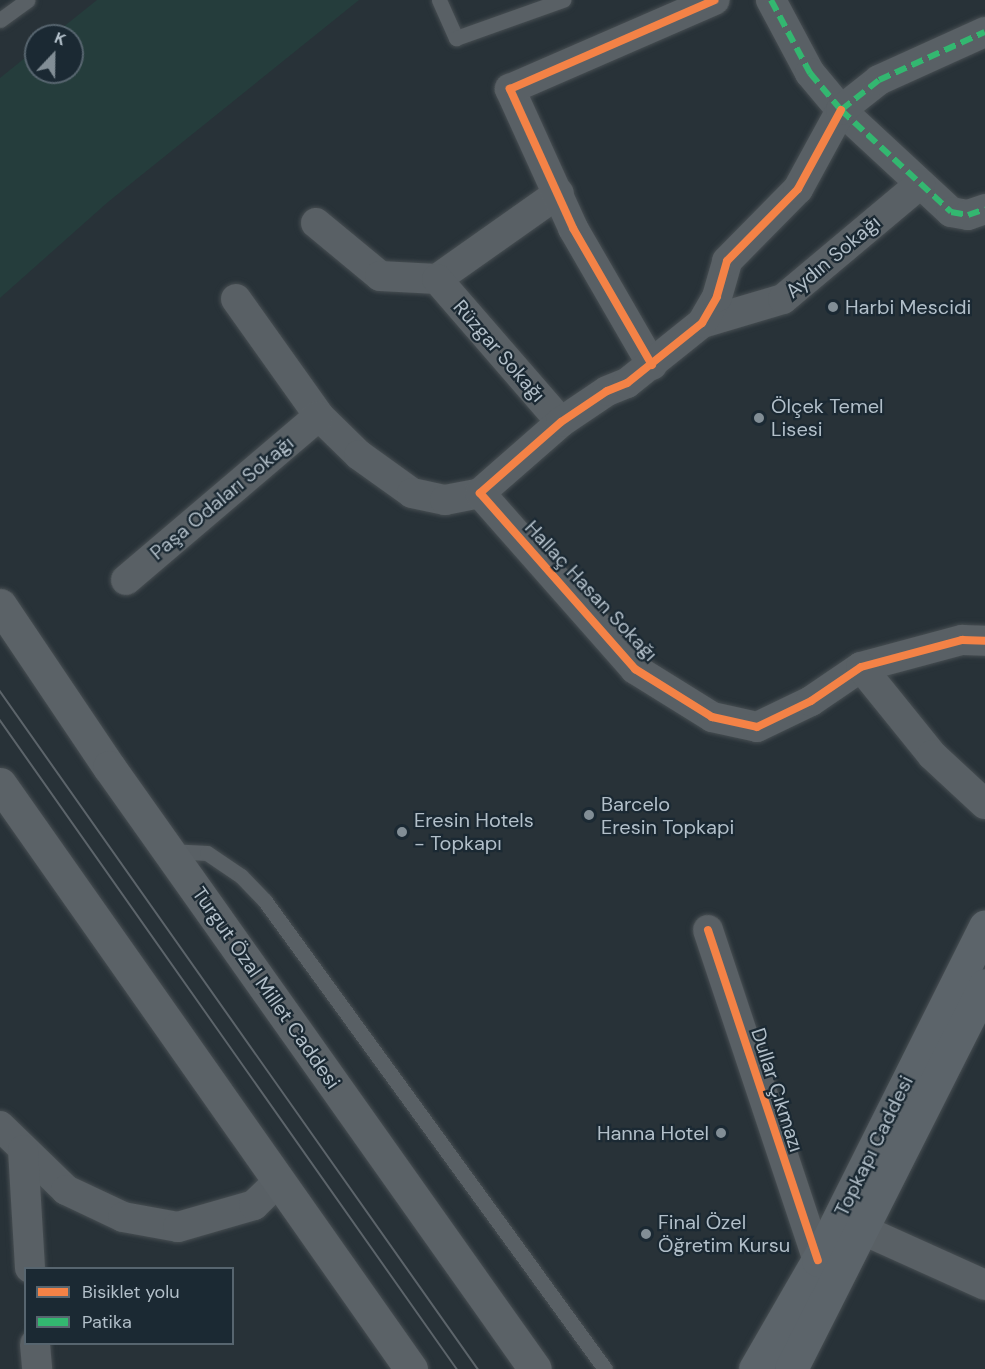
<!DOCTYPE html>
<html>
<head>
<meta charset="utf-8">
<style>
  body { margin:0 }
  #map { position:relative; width:985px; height:1369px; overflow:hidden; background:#283238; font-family:"DM Sans",sans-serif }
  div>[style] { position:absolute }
  .green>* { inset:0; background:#253d3c }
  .roads { filter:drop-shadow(0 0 2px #474e52) drop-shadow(0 0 2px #474e52) }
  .lane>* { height:15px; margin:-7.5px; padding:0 7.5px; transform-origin:7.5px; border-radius:7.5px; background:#596065 }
  .street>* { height:30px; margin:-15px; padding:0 15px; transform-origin:15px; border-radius:15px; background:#596065 }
  .secondary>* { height:33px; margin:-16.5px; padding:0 16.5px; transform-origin:16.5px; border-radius:16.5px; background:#5c646a }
  .primary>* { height:33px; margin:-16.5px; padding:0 16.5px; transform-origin:16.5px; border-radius:16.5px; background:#5b6267 }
  .tram>* { height:1.5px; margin:-0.75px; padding:0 0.75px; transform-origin:0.75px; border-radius:0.75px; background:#5c646a }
  .quiet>* { height:6px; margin-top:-3px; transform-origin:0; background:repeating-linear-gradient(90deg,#33b770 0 12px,transparent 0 18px) }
  .cycleway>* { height:8px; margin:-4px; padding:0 4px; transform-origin:4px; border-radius:4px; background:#f48246 }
  .dots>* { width:16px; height:16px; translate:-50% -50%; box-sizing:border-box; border:3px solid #1b2933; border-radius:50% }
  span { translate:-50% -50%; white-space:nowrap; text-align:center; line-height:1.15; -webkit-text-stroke:4.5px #1b2933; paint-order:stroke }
  .street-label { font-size:20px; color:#b2bfc9 }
  .poi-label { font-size:20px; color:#b2bfc9 }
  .left { translate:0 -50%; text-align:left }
  .right { translate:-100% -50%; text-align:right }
  .legend { position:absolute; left:24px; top:1267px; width:210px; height:78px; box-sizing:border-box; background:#1b2933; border:2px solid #57656f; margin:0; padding:8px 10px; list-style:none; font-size:18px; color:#b2bfc9 }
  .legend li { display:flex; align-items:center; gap:12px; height:30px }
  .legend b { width:30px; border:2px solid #57656f }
  .north { position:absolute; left:24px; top:24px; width:60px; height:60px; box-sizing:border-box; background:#1b2933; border:2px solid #57656f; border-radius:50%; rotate:22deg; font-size:16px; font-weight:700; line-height:24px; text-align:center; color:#b2bfc9 }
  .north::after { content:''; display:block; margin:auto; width:21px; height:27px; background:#828e96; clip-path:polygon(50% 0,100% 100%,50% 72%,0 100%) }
</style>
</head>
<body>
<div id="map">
  <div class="green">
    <i style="clip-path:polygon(97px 0,359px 0,108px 202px,0 298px,0 78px,36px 49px,36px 72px,72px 72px,72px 36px,52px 36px)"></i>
  </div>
  <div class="roads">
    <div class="lane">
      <i style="left:439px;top:0;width:42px;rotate:65.9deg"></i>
      <i style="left:456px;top:38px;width:114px;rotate:-19.6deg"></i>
      <i style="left:0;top:20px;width:34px;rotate:-36deg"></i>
      <i style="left:169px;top:851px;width:38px;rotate:3deg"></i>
      <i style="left:207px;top:853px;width:41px;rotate:34.1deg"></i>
      <i style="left:241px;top:876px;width:35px;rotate:46deg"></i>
      <i style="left:265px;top:901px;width:578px;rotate:54deg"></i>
    </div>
    <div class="street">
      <i style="left:771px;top:0;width:83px;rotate:61.9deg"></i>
      <i style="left:810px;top:73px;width:48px;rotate:50deg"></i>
      <i style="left:841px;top:110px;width:150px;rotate:42.8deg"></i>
      <i style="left:951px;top:212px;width:17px;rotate:10deg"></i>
      <i style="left:968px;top:215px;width:18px;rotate:-19deg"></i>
      <i style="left:316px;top:223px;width:83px;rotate:39.6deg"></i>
      <i style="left:380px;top:276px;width:57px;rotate:3deg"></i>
      <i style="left:437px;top:279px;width:149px;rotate:-35.2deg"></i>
      <i style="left:437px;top:279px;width:189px;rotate:49.1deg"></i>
      <i style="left:236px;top:299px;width:143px;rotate:54.6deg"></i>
      <i style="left:319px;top:416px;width:56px;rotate:44.3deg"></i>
      <i style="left:359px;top:455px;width:65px;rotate:35.6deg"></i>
      <i style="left:412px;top:493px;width:34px;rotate:12deg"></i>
      <i style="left:445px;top:500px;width:36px;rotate:-11deg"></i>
      <i style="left:702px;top:323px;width:84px;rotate:-16.5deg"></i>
      <i style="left:783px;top:299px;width:179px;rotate:-40deg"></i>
      <i style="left:652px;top:365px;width:158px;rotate:-120deg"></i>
      <i style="left:573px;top:228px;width:153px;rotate:-114.4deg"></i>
      <i style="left:510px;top:89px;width:223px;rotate:-23.5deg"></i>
      <i style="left:480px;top:493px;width:108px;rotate:-41.2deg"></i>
      <i style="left:561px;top:422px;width:55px;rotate:-34deg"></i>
      <i style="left:607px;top:391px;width:22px;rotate:-22deg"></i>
      <i style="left:627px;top:383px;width:96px;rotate:-38.7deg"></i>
      <i style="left:702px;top:323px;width:30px;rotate:-60deg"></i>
      <i style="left:717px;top:297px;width:37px;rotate:-74deg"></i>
      <i style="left:727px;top:261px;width:101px;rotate:-45.4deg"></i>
      <i style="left:798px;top:189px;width:90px;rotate:-61.4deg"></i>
      <i style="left:841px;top:110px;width:48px;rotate:-38.3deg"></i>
      <i style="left:879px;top:80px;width:116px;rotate:-24.4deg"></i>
      <i style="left:480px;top:493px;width:235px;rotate:48.6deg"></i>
      <i style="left:635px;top:669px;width:91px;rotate:31.9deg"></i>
      <i style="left:712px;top:717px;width:46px;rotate:12.5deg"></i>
      <i style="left:757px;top:727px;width:60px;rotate:-25.7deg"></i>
      <i style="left:811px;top:701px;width:60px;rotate:-34.2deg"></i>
      <i style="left:861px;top:667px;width:105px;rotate:-15deg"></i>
      <i style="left:962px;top:640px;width:23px;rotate:2deg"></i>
      <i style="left:126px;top:580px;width:253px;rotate:-40.4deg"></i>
      <i style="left:861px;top:667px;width:113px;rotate:51.1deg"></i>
      <i style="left:932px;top:755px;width:72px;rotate:42.8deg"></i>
      <i style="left:708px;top:930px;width:348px;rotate:71.6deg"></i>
      <i style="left:0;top:1126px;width:92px;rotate:44.1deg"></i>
      <i style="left:66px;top:1190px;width:63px;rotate:25.3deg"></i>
      <i style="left:123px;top:1217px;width:56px;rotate:10.3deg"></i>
      <i style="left:178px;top:1227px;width:79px;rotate:-16.1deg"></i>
      <i style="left:254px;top:1205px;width:32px;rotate:-44deg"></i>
      <i style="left:23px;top:1150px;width:118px;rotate:86.6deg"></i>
      <i style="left:841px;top:1220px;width:158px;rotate:24.3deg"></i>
      <i style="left:35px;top:1344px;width:25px;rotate:85deg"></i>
    </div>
    <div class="secondary">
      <i style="left:755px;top:1369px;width:126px;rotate:-60deg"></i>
      <i style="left:818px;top:1260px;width:373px;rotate:-63.4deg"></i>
      <i style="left:791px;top:1369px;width:430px;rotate:-63.2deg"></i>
    </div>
    <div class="primary">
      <i style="left:0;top:605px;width:195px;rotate:56.1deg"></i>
      <i style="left:109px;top:767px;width:737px;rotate:54.72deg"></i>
      <i style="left:0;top:784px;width:715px;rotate:54.91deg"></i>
    </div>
  </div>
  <div class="tram">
    <i style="left:0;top:691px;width:830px;rotate:54.82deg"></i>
    <i style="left:0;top:720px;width:794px;rotate:54.85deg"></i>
  </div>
  <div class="quiet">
    <i style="left:771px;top:0;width:83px;rotate:61.9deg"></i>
    <i style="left:810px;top:73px;width:48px;rotate:50deg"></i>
    <i style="left:841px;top:110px;width:150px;rotate:42.8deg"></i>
    <i style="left:951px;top:212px;width:17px;rotate:10deg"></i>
    <i style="left:968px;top:215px;width:18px;rotate:-19deg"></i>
    <i style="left:841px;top:110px;width:48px;rotate:-38.3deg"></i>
    <i style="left:879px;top:80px;width:116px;rotate:-24.4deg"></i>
  </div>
  <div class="cycleway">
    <i style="left:841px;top:110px;width:90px;rotate:118.6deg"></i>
    <i style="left:798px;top:189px;width:101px;rotate:134.6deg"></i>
    <i style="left:727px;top:261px;width:37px;rotate:106deg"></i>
    <i style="left:717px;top:297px;width:30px;rotate:120deg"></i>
    <i style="left:702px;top:323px;width:96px;rotate:141.3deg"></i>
    <i style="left:627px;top:383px;width:22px;rotate:158deg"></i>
    <i style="left:607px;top:391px;width:55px;rotate:146deg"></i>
    <i style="left:561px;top:422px;width:108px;rotate:138.8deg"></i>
    <i style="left:480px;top:493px;width:235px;rotate:48.6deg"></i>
    <i style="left:635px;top:669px;width:91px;rotate:31.9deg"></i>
    <i style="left:712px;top:717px;width:46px;rotate:12.5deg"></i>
    <i style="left:757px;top:727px;width:60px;rotate:-25.7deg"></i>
    <i style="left:811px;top:701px;width:60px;rotate:-34.2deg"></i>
    <i style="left:861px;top:667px;width:105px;rotate:-15deg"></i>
    <i style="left:962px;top:640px;width:23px;rotate:2deg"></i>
    <i style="left:652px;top:365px;width:158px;rotate:-120deg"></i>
    <i style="left:573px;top:228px;width:153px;rotate:-114.4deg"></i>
    <i style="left:510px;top:89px;width:223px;rotate:-23.5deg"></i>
    <i style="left:708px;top:930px;width:348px;rotate:71.6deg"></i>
  </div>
  <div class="dots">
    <i style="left:833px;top:307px;background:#828e96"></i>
    <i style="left:759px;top:418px;background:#828e96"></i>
    <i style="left:589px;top:815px;background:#828e96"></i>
    <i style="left:402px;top:832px;background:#828e96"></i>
    <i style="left:721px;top:1133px;background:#828e96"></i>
    <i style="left:646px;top:1234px;background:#828e96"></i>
  </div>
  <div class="street-label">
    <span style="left:833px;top:257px;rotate:-40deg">Aydın Sokağı</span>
    <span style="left:499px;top:351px;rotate:49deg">Rüzgar Sokağı</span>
    <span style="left:222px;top:498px;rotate:-40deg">Paşa Odaları Sokağı</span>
    <span style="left:591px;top:591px;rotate:47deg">Hallaç Hasan Sokağı</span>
    <span style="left:266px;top:988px;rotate:55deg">Turgut Özal Millet Caddesi</span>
    <span style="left:777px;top:1090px;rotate:72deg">Dullar Çıkmazı</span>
    <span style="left:874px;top:1146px;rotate:-64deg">Topkapı Caddesi</span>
  </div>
  <div class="poi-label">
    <span class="left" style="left:845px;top:307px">Harbi Mescidi</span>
    <span class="left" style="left:771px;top:418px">Ölçek Temel<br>Lisesi</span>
    <span class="left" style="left:601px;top:816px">Barcelo<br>Eresin Topkapi</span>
    <span class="left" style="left:414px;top:832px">Eresin Hotels<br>- Topkapı</span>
    <span class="right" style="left:709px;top:1133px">Hanna Hotel</span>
    <span class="left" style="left:658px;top:1234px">Final Özel<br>Öğretim Kursu</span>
  </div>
  <ul class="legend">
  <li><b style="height:8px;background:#f48246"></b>Bisiklet yolu</li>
  <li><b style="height:8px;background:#33b770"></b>Patika</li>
  </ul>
  <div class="north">K</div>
</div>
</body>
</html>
